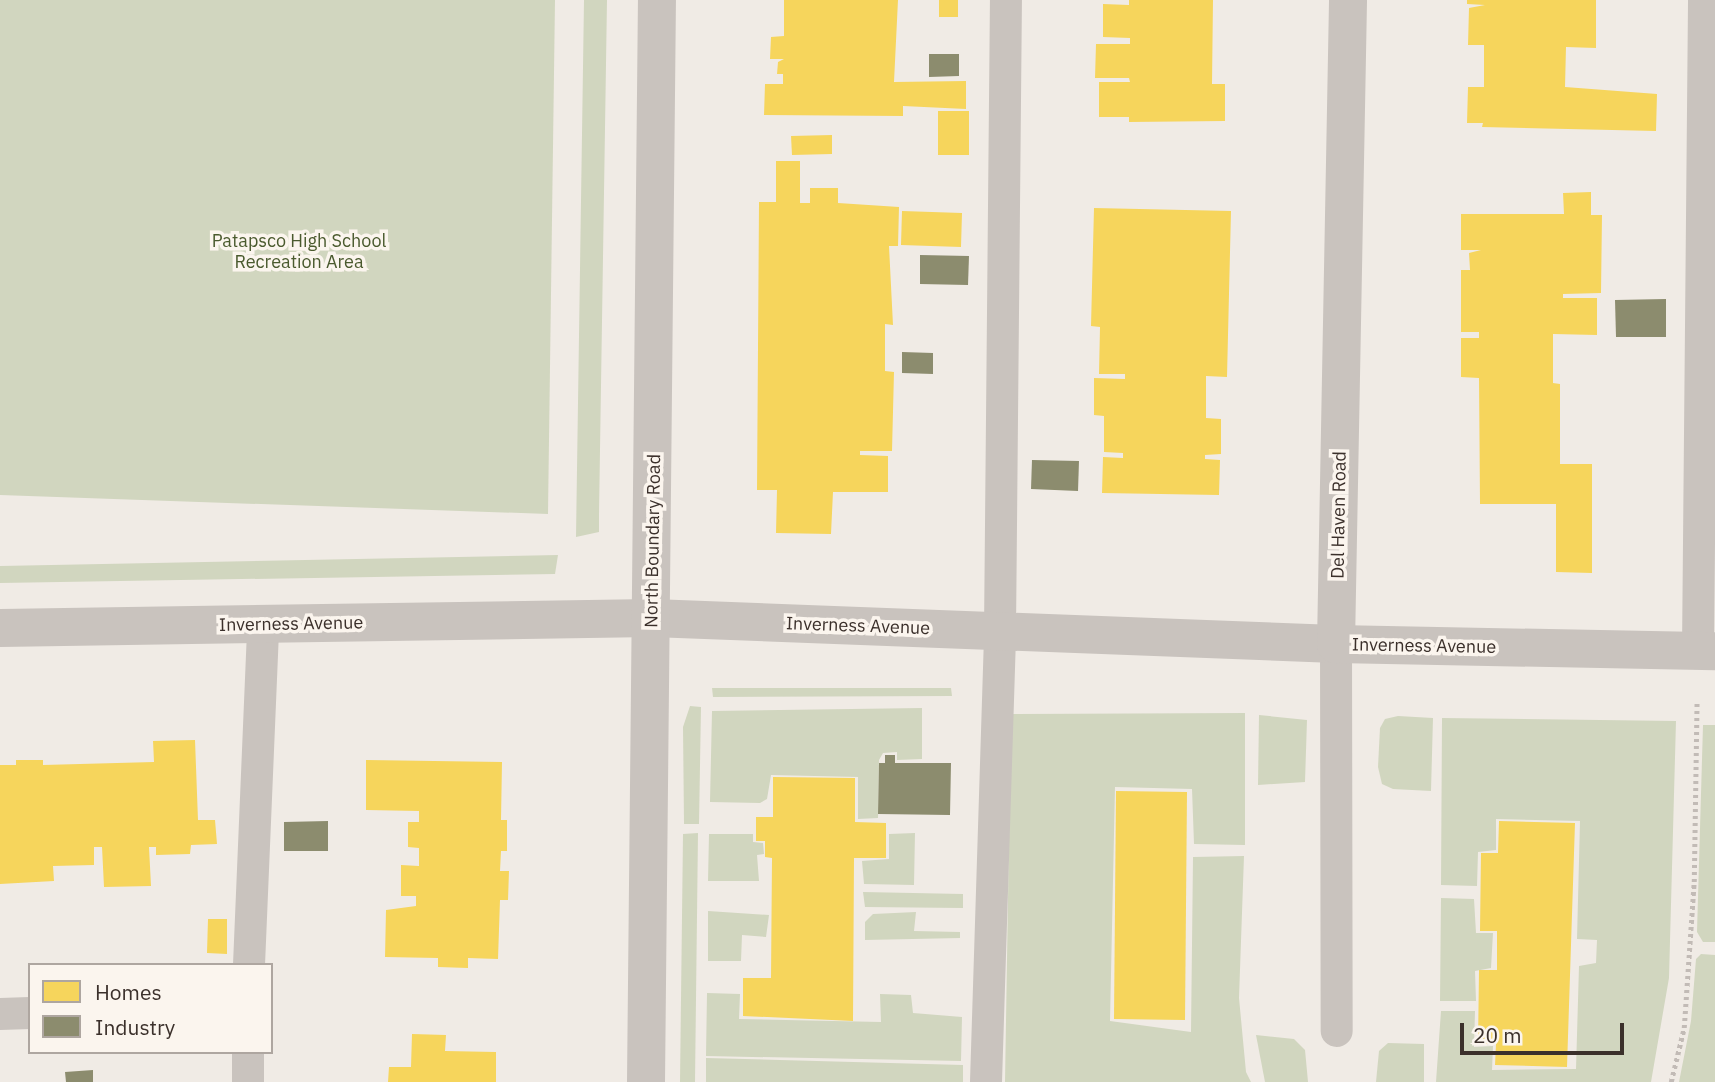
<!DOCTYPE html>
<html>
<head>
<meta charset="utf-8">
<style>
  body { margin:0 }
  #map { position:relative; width:1715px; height:1082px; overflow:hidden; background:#f0ebe5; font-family:"IBM Plex Sans",sans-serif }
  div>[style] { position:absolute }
  .green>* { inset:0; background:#d1d6bf }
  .homes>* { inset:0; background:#f6d55c }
  .industry>* { inset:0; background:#8c8c6e }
  .path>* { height:4.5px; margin-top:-2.25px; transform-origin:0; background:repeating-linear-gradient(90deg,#c2bbb6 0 3.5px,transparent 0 7px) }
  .service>* { height:32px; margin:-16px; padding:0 16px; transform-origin:16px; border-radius:16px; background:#c9c3be }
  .minor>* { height:38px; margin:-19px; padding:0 19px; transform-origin:19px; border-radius:19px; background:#c9c3be }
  span { translate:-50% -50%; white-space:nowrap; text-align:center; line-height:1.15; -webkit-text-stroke:7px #fbf5ee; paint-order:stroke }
  .park-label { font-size:18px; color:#4a5a2e }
  .street-label { font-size:18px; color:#3b302b }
  .legend { position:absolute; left:28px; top:963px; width:245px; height:91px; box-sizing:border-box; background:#fbf5ee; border:2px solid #aea6a0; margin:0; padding:9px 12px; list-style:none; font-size:21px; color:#3b302b }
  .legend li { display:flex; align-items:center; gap:14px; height:35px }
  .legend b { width:35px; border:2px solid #aea6a0 }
  .scale { position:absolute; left:1460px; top:1023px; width:164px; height:32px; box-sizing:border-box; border:4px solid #3b302b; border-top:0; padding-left:9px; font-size:21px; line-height:24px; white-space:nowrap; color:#3b302b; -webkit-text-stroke:5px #fbf5ee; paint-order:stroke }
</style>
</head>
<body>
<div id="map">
  <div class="green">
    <i style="clip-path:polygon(0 0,555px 0,548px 514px,0 495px)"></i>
    <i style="clip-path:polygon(584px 0,607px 0,599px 515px,599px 532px,576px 537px)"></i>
    <i style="clip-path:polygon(558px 555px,555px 574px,0 583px,0 566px)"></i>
    <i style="clip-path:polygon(712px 688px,951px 688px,952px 696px,713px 697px)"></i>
    <i style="clip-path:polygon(690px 706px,701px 707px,699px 824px,684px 824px,683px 727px)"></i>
    <i style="clip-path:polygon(922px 708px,922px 759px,897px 760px,897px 752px,883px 753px,879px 760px,878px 818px,858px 819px,858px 777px,771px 775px,767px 799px,760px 803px,710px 802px,712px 711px)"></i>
    <i style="clip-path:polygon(1245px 713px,1245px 845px,1194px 844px,1192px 789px,1115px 787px,1110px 1021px,1191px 1032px,1193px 857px,1244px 856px,1239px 998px,1246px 1072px,1251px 1082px,1005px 1082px,1011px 714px)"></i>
    <i style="clip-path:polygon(1259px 715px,1307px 720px,1305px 782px,1258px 785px)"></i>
    <i style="clip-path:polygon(1398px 716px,1433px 718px,1431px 791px,1393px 789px,1382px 784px,1378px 767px,1380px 728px,1385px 719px)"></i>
    <i style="clip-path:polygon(1442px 718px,1676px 721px,1669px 978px,1651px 1082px,1436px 1082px,1441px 1011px,1475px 1011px,1474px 1047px,1493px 1046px,1492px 1070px,1576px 1069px,1579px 966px,1596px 963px,1597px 940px,1577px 939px,1580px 821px,1496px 819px,1496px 850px,1478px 852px,1477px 886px,1441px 885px)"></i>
    <i style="clip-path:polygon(1703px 725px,1715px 725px,1715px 942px,1703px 942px,1697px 932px)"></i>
    <i style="clip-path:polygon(698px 833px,695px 1082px,680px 1082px,683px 834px)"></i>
    <i style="clip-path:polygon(915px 833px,914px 885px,864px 884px,862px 861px,889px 859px,889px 834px)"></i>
    <i style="clip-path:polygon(709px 834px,753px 834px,753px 842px,763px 843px,764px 854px,757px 855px,759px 881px,708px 881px)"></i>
    <i style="clip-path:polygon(863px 892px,963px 894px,963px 908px,865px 907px)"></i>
    <i style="clip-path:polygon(1441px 898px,1474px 899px,1476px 933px,1493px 933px,1491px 968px,1475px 971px,1476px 1001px,1440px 1001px)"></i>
    <i style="clip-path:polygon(708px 911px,769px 915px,766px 937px,742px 935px,741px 961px,708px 961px)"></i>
    <i style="clip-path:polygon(916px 912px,914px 931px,960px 932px,960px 938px,865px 940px,865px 922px,873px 914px)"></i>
    <i style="clip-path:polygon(1701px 954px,1715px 955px,1715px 1082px,1679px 1082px,1691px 1021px,1696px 959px)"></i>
    <i style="clip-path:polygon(707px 993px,740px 994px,739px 1019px,881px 1022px,880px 994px,911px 995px,913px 1013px,962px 1017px,961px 1061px,706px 1056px)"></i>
    <i style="clip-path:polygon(1256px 1035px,1294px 1039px,1305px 1050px,1308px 1082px,1265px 1082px)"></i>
    <i style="clip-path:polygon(1388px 1043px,1424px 1044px,1424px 1082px,1376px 1082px,1379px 1051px)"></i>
    <i style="clip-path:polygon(706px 1058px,963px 1065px,963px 1082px,706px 1082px)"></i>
  </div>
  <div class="homes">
    <i style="clip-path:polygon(784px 0,898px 0,894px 82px,966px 81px,966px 109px,903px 106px,903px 116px,764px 115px,765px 84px,783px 84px,783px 74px,777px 74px,778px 62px,784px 59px,770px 59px,771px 37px,784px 36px)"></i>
    <i style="clip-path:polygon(939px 0,958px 0,958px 17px,939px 17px)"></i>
    <i style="clip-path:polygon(1129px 0,1213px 0,1212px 84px,1225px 84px,1225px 121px,1129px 122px,1129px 117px,1099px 117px,1099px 82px,1130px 82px,1129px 78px,1095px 78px,1096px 44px,1130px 44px,1130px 38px,1103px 37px,1103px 4px,1129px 5px)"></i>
    <i style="clip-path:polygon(1467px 0,1596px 0,1596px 48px,1566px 47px,1565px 87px,1657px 94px,1656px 131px,1482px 127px,1483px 123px,1467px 123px,1468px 87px,1484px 87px,1484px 45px,1468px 45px,1469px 8px,1485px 5px,1467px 4px)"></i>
    <i style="clip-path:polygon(938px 111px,969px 111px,969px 155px,938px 155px)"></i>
    <i style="clip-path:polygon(832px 135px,832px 154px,792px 155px,791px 136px)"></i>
    <i style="clip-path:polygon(776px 161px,800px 161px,800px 203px,810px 203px,810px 188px,838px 188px,838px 203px,899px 207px,898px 246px,889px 246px,893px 325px,885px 324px,885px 371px,894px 372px,892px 451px,860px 451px,860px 455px,888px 456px,888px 492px,833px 492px,831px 534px,776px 533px,777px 490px,757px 490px,759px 202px,776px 202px)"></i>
    <i style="clip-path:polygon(1591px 192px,1591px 215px,1602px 215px,1601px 293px,1563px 294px,1563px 298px,1597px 298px,1597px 335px,1553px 334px,1553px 383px,1560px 384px,1560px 464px,1592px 464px,1592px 573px,1556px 572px,1556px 504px,1480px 504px,1479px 378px,1461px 377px,1461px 338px,1479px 338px,1479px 332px,1461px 332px,1461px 270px,1470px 270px,1469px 253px,1481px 250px,1461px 250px,1461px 214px,1564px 214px,1563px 193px)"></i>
    <i style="clip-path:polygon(1094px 208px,1231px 211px,1227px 377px,1206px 376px,1206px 418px,1221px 419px,1221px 454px,1205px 455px,1205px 459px,1220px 460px,1219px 495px,1102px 493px,1103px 457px,1123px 458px,1123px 453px,1104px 452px,1104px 416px,1094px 415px,1094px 378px,1125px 379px,1125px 374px,1099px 374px,1100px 327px,1091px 326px)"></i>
    <i style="clip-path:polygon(902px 211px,962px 213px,961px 247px,901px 245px)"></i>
    <i style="clip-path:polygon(195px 740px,198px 820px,215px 820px,217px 844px,191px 845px,190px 854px,156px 855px,156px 847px,149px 847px,151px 886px,104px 887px,102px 847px,94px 847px,94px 865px,53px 866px,54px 881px,0 884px,0 765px,16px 765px,16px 760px,43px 760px,43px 765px,154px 762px,153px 741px)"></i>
    <i style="clip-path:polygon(366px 760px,502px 762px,501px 820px,507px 820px,507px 851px,501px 851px,500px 871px,509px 871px,508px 900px,500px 900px,498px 959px,468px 958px,468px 968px,438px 967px,438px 958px,385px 957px,386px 910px,416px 906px,416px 896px,401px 896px,401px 865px,419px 866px,419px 848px,408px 847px,408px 822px,419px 822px,419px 811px,366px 810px)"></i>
    <i style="clip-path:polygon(773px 777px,855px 778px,855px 822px,886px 823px,886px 858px,854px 858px,853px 1021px,743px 1016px,743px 978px,771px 978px,772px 858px,765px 857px,765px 841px,756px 841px,756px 817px,773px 817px)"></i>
    <i style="clip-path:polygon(1116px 791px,1187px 792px,1185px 1020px,1114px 1019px)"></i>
    <i style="clip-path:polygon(1499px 821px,1575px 823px,1567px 1067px,1495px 1065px,1496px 1044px,1478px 1044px,1479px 970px,1497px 970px,1497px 931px,1480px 931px,1481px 853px,1498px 853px)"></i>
    <i style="clip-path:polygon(208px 919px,227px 919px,227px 954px,207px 953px)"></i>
    <i style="clip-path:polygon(412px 1034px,446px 1035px,445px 1051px,496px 1052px,496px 1082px,388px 1082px,389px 1067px,411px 1067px)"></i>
  </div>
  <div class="industry">
    <i style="clip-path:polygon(929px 54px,959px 54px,959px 76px,929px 77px)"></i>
    <i style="clip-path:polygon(920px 255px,969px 256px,968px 285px,920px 284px)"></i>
    <i style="clip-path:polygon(1666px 299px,1666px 337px,1616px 337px,1615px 300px)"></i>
    <i style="clip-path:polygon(902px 352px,933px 353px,933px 374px,902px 373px)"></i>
    <i style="clip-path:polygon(1032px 460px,1079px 461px,1078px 491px,1031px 489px)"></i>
    <i style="clip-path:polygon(885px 755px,895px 755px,895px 763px,951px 763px,950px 815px,878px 814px,879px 763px,885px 763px)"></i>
    <i style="clip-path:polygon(328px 821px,328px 851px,284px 851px,284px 822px)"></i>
    <i style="clip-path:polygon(93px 1070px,93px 1082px,66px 1082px,65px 1072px)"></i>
  </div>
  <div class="path">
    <i style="left:1671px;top:1082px;width:56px;rotate:-76.5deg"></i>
    <i style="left:1684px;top:1028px;width:146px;rotate:-86.1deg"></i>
    <i style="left:1694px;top:882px;width:182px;rotate:-89.1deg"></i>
  </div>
  <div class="service">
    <i style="left:1336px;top:644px;width:387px;rotate:89.9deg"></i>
    <i style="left:1698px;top:651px;width:651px;rotate:-89.47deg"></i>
    <i style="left:249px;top:965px;width:341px;rotate:-87.6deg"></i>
    <i style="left:0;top:1014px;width:30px;rotate:-2deg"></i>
    <i style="left:248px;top:1052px;width:30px;rotate:90deg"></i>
    <i style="left:986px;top:1082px;width:451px;rotate:-88.2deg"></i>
    <i style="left:1000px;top:631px;width:631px;rotate:-89.46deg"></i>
  </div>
  <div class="minor">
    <i style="left:0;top:628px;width:652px;rotate:-0.88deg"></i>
    <i style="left:652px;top:618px;width:684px;rotate:2.18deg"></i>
    <i style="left:1336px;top:644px;width:379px;rotate:1.1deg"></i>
    <i style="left:1336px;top:644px;width:644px;rotate:-88.93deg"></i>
    <i style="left:646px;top:1082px;width:1082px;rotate:-89.42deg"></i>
  </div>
  <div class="park-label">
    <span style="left:299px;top:252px">Patapsco High School<br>Recreation Area</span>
  </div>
  <div class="street-label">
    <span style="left:1339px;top:515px;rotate:-89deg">Del Haven Road</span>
    <span style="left:653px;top:541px;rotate:-89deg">North Boundary Road</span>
    <span style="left:291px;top:624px;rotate:-1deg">Inverness Avenue</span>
    <span style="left:858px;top:626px;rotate:2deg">Inverness Avenue</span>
    <span style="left:1424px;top:646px;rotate:1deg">Inverness Avenue</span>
  </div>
  <ul class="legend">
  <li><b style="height:19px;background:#f6d55c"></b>Homes</li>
  <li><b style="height:19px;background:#8c8c6e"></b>Industry</li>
  </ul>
  <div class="scale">20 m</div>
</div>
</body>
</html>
